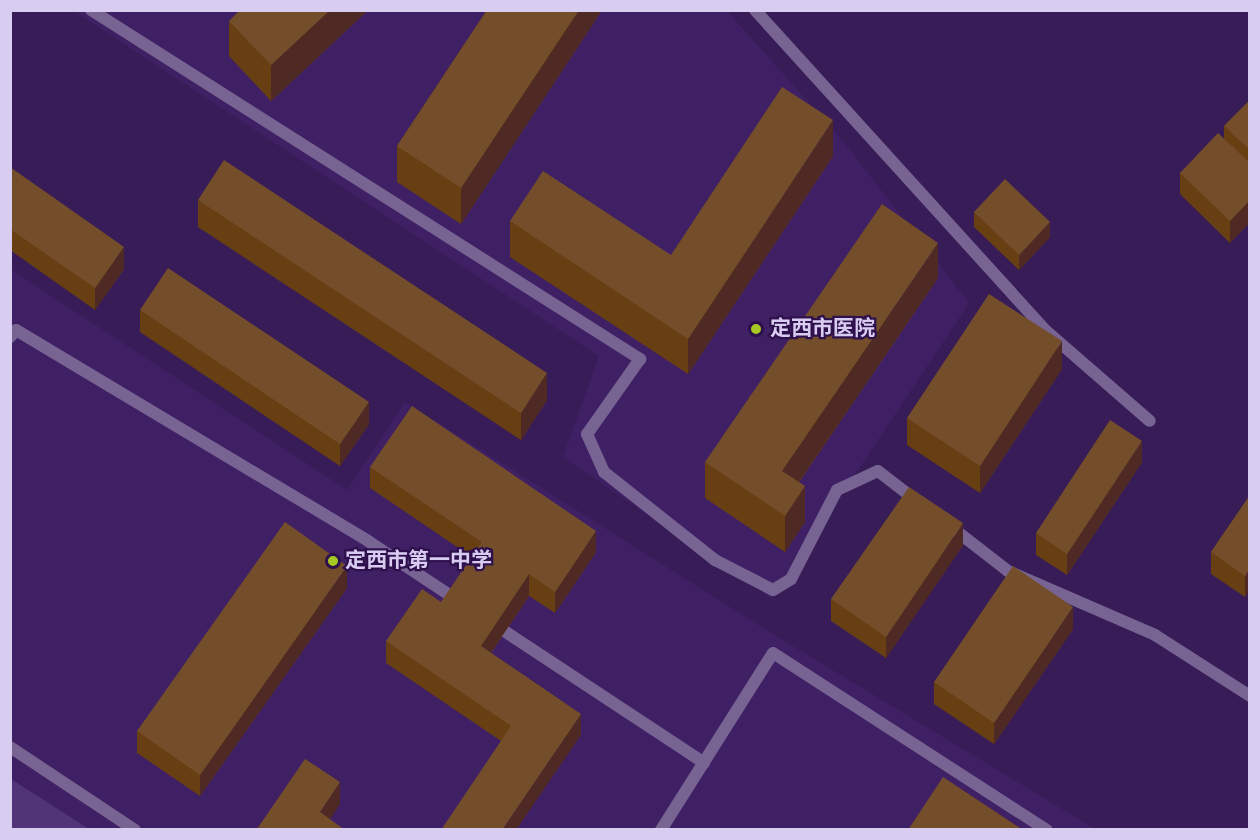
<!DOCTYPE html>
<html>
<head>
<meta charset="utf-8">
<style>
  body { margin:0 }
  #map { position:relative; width:1260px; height:840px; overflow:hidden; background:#381c58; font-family:"Alegreya Sans","Noto Sans SC",sans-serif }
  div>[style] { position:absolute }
  .built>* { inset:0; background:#402064 }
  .green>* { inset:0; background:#513377 }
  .service>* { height:12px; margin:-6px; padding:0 6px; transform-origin:6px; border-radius:6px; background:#776493 }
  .minor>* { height:12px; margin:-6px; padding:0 6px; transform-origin:6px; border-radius:6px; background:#776493 }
  .wall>* { inset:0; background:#683f13 }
  .shaded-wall>* { inset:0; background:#4f2a24 }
  .building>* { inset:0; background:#744e2b }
  .dots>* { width:16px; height:16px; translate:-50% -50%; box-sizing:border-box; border:3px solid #2e104d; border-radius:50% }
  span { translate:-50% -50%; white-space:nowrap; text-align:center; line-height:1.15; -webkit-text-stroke:4.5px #2e104d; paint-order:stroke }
  .poi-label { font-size:21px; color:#d9ccf1; font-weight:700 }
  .left { translate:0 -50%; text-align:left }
  .frame { position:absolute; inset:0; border:12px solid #d9ccf1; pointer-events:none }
</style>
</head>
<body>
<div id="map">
  <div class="built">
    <i style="clip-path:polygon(74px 11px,727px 11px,842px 140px,969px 303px,772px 599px,563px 457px,599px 356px)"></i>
    <i style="clip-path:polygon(10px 269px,347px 490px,405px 402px,768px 631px,1095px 829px,11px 829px)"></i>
  </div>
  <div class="green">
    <i style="clip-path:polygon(11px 779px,89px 829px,11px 829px)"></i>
  </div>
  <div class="service">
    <i style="left:91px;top:10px;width:651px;rotate:32.44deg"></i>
    <i style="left:640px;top:359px;width:92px;rotate:125.2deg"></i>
    <i style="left:587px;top:434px;width:42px;rotate:65.9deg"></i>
    <i style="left:604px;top:472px;width:142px;rotate:38.4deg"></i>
    <i style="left:715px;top:560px;width:65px;rotate:27.3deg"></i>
    <i style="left:773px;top:590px;width:21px;rotate:-31deg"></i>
    <i style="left:791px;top:579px;width:100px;rotate:-62.7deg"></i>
    <i style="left:837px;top:490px;width:45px;rotate:-24.9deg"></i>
    <i style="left:878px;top:471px;width:49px;rotate:37.6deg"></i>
    <i style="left:10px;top:337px;width:9px;rotate:-49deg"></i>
    <i style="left:16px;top:330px;width:410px;rotate:30.9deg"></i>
    <i style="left:368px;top:541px;width:110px;rotate:33.5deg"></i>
    <i style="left:950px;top:526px;width:73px;rotate:37.8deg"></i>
    <i style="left:1008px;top:571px;width:160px;rotate:23.5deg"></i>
    <i style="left:1155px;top:635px;width:113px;rotate:32.7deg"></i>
    <i style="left:492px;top:623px;width:254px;rotate:33.4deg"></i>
    <i style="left:10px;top:747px;width:150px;rotate:33.6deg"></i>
    <i style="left:661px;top:830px;width:209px;rotate:-57.7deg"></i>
    <i style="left:773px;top:653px;width:326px;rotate:32.9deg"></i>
  </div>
  <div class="minor">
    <i style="left:755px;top:10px;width:430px;rotate:47.8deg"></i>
    <i style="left:1044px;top:329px;width:140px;rotate:41deg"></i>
  </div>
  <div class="wall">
    <i style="clip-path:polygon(368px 10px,271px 101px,229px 56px,229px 21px)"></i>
    <i style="clip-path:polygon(487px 10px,602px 10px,461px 224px,397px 182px,397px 146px)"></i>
    <i style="clip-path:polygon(1250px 100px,1250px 222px,1230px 243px,1180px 194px,1180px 173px,1224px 139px,1224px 126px)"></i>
    <i style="clip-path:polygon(833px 156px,688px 374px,510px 257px,510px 221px,671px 255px)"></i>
    <i style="clip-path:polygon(10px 167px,124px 269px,95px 310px,10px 250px)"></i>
    <i style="clip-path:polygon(198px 200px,547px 400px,521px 440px,198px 227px)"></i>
    <i style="clip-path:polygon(974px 212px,1050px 237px,1019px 270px,974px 227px)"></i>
    <i style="clip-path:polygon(938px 278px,799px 482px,805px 522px,785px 552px,705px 498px,705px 462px)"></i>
    <i style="clip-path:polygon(140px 310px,369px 424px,340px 466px,140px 332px)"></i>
    <i style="clip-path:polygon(1062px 369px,980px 493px,907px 445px,907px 418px)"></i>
    <i style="clip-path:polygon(1142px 462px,1067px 575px,1036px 555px,1036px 533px)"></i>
    <i style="clip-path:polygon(370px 467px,596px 552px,555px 613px,529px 596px,491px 653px,581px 735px,501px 741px,386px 663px,386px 641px,441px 602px,472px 557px,370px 488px)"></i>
    <i style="clip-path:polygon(1250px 495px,1245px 597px,1211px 574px,1211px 552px)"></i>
    <i style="clip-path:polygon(963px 545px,886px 658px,831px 621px,831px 599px)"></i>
    <i style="clip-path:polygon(347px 588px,200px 796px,137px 753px,137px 731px)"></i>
    <i style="clip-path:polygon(1073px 629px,994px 744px,934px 704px,934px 682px)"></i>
  </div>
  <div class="shaded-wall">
    <i style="clip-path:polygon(330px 10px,368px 10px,271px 101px,271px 65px)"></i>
    <i style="clip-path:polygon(579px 10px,602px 10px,461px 224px,461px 188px)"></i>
    <i style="clip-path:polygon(833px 120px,833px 156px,688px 374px,688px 339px)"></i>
    <i style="clip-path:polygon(1250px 200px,1250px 222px,1230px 243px,1230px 221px)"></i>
    <i style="clip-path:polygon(1050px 222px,1050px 237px,1019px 270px,1019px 255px)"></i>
    <i style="clip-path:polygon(938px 243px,938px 278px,782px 506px,782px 471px)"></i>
    <i style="clip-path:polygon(124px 247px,124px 269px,95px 310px,95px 288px)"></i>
    <i style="clip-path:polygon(1062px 341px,1062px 369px,980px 493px,980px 466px)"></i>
    <i style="clip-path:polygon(547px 373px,547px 400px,521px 440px,521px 413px)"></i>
    <i style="clip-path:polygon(369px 402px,369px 424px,340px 466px,340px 444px)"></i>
    <i style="clip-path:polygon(1142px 441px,1142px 462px,1067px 575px,1067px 554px)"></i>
    <i style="clip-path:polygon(805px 486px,805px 522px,785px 552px,785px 516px)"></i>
    <i style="clip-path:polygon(963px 523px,963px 545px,886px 658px,886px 637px)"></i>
    <i style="clip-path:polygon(596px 531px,596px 552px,555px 613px,555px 592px)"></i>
    <i style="clip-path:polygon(347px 566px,347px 588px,200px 796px,200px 775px)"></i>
    <i style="clip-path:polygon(1250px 569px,1250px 591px,1245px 597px,1245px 576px)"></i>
    <i style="clip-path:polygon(529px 574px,529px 596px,481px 667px,481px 646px)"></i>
    <i style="clip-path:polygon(1073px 607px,1073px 629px,994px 744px,994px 723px)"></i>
    <i style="clip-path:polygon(581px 714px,581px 735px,516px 830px,502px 830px)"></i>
    <i style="clip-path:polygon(340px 782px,340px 804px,323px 830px,320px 812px)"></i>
  </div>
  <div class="building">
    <i style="clip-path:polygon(240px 10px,330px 10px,271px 65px,229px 21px)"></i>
    <i style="clip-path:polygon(487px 10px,579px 10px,461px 188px,397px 146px)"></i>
    <i style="clip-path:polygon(782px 87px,833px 120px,688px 339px,510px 221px,543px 171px,671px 255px)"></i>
    <i style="clip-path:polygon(1250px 100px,1250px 150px,1224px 126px)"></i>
    <i style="clip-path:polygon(1218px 133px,1250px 163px,1250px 200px,1230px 221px,1180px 173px)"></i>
    <i style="clip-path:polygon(224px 160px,547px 373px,521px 413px,198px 200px)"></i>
    <i style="clip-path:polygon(10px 167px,124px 247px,95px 288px,10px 229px)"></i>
    <i style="clip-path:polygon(1005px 179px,1050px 222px,1019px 255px,974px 212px)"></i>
    <i style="clip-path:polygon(882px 204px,938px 243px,782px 471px,805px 486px,785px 516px,705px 462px)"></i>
    <i style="clip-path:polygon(168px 268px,369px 402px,340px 444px,140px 310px)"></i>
    <i style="clip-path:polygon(989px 294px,1062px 341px,980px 466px,907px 418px)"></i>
    <i style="clip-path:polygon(412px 406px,596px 531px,555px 592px,529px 574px,481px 646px,581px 714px,502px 830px,441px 830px,511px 726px,386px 641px,422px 589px,441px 602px,482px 542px,370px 467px)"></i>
    <i style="clip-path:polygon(1110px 420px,1142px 441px,1067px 554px,1036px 533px)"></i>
    <i style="clip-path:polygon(909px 487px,963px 523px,886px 637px,831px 599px)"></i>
    <i style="clip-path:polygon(1250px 495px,1250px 569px,1245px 576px,1211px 552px)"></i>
    <i style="clip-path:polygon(285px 522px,347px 566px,200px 775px,137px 731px)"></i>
    <i style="clip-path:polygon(1013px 566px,1073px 607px,994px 723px,934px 682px)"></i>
    <i style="clip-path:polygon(305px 759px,340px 782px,320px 812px,345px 830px,257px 830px,257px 829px)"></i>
    <i style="clip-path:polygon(943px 777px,1023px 830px,908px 830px)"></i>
  </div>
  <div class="dots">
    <i style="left:756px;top:329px;background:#a5c823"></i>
    <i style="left:333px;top:561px;background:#a5c823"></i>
  </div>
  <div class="poi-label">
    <span class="left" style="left:770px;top:329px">定西市医院</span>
    <span class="left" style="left:345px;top:561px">定西市第一中学</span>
  </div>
  <div class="frame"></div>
</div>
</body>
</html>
